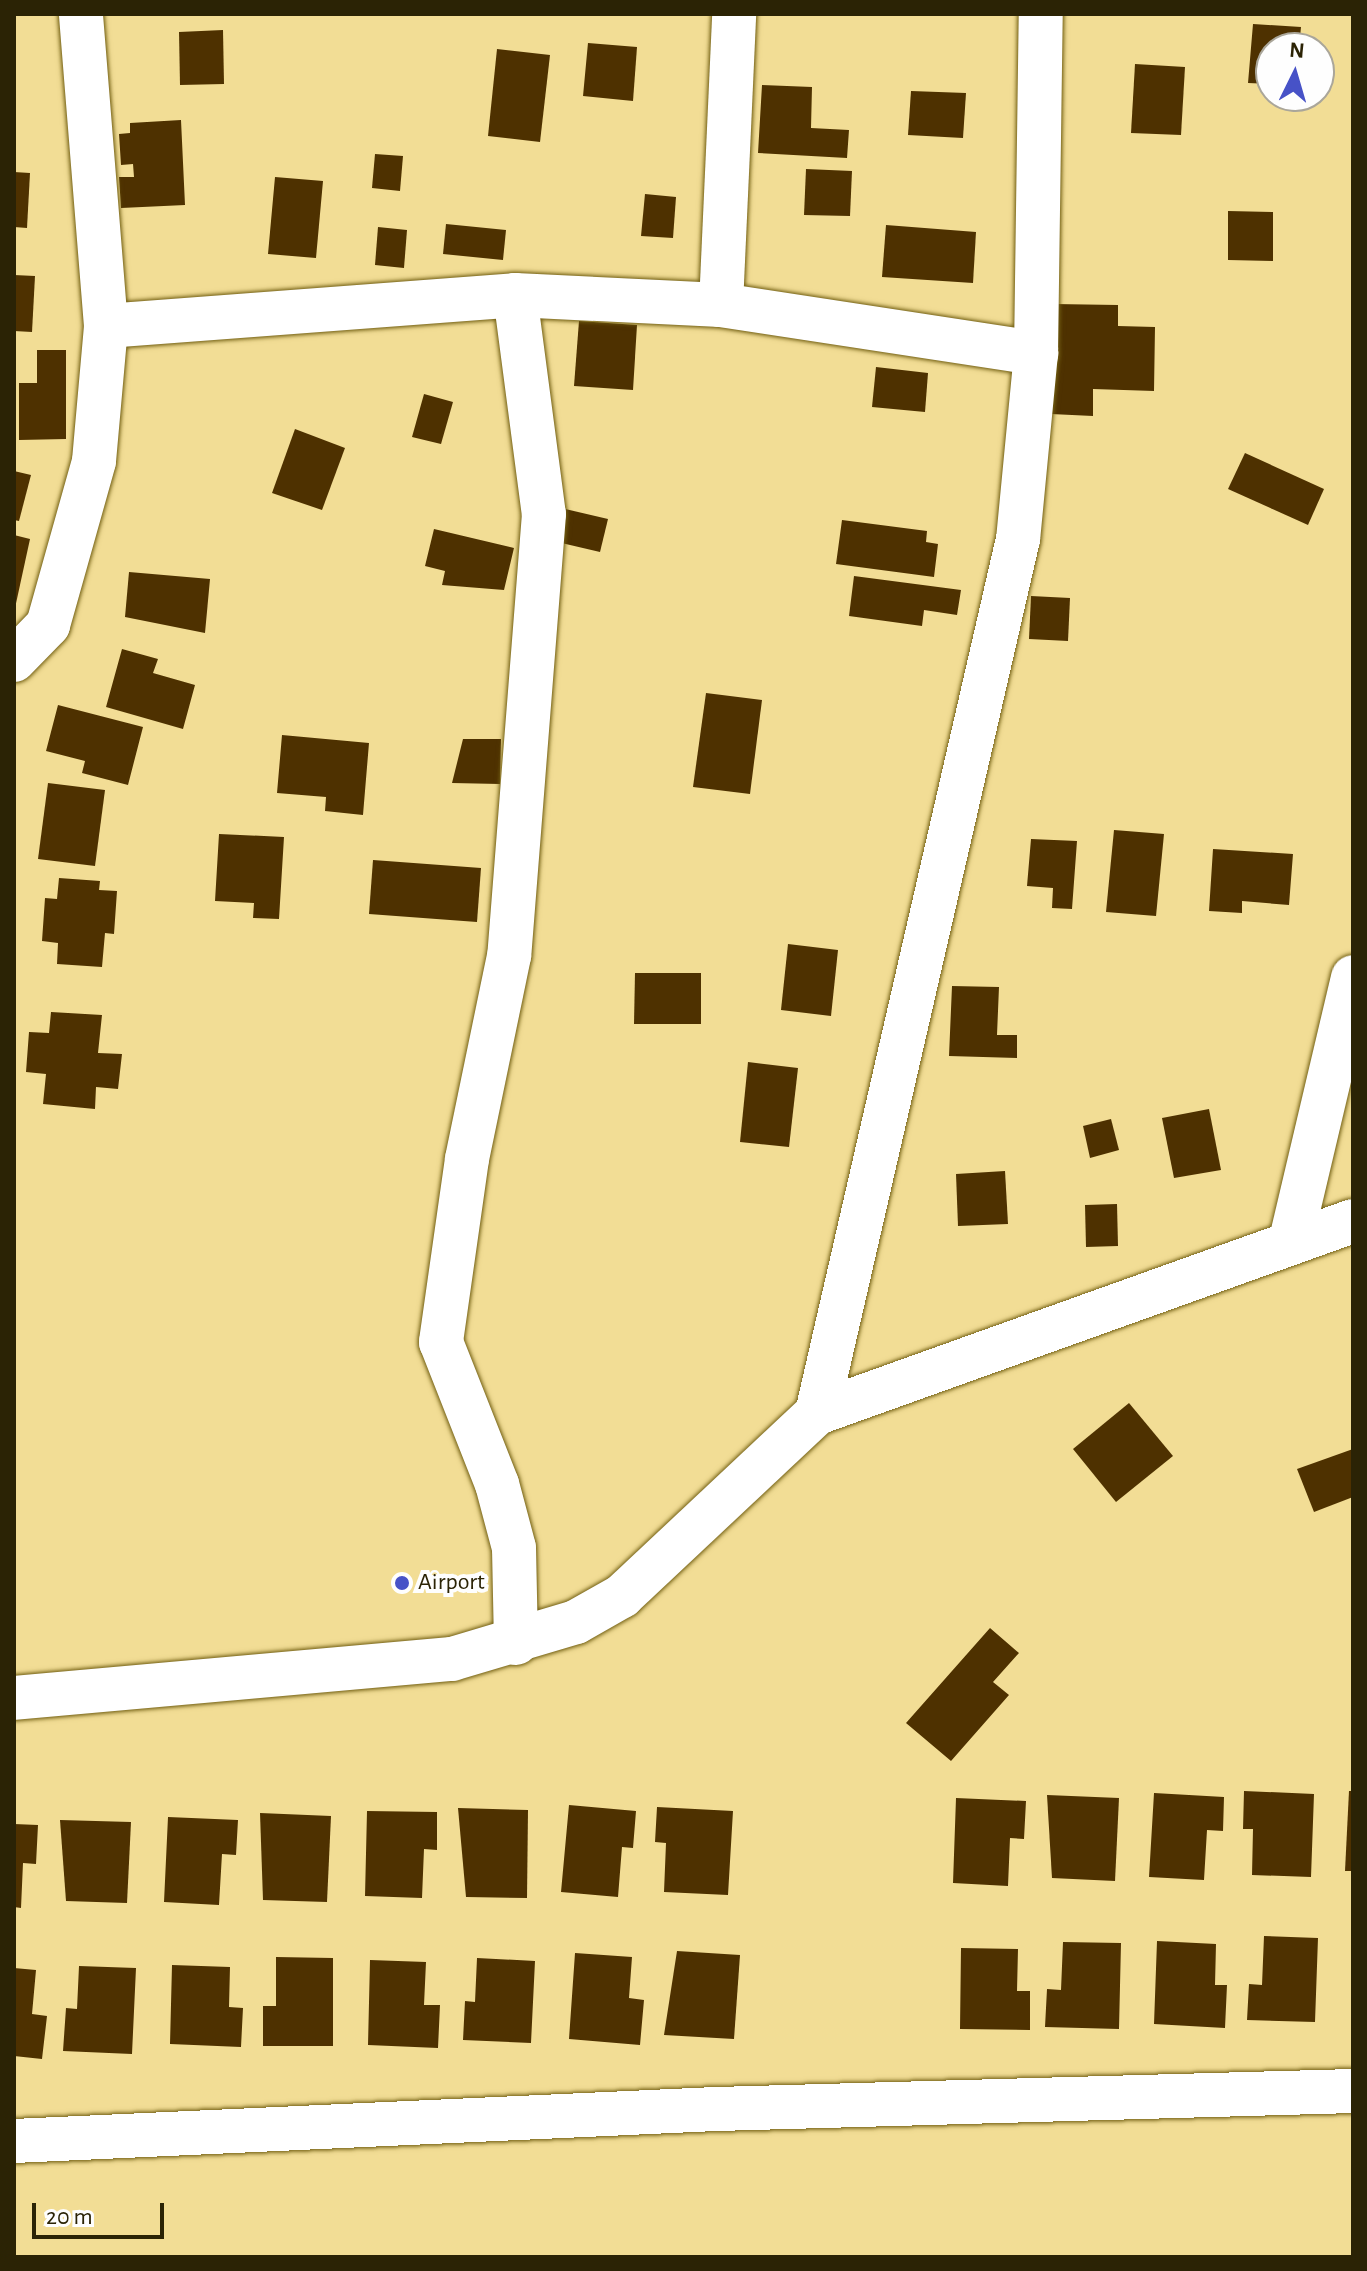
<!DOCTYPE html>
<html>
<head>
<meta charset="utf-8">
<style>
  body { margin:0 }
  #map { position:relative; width:1367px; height:2271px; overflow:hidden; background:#f2dd95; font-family:"Alegreya Sans",sans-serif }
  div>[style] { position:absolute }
  .building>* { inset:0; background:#4e3100 }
  .roads { filter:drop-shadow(0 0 2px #725f12) drop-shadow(0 0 2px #725f12) }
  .minor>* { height:44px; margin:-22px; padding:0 22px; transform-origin:22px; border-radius:22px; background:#fff }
  .dots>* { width:22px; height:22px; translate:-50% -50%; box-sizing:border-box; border:4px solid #fefefe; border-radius:50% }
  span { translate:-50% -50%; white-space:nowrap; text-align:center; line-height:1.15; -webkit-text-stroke:8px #fefefe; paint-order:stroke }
  .poi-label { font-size:24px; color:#2b2305 }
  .left { translate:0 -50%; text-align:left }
  .frame { position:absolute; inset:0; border:16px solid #2b2305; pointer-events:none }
  .north { position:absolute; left:1255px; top:32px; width:80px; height:80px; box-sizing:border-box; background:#fefefe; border:2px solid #aaa69a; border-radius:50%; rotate:5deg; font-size:22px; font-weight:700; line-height:32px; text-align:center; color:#2b2305 }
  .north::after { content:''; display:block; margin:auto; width:28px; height:36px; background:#4752c7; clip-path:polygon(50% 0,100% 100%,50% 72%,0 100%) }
  .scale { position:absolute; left:32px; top:2203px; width:132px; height:36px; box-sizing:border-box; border:4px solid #2b2305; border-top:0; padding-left:10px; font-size:24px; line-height:28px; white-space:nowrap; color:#2b2305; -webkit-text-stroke:6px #fefefe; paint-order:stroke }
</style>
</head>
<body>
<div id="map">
  <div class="building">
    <i style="clip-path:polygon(1253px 24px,1301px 27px,1299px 48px,1271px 48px,1271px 84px,1248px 83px)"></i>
    <i style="clip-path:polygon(223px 30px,224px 84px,180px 85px,179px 32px)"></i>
    <i style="clip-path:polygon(588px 43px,637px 47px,633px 101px,583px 96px)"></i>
    <i style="clip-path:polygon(497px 49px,550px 55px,540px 142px,488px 136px)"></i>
    <i style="clip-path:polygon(1135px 64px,1185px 67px,1181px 135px,1131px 133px)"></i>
    <i style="clip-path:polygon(762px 85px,812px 87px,811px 128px,849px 130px,847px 158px,758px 153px)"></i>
    <i style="clip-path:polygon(911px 91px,966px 93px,963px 138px,908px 135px)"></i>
    <i style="clip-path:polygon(181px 120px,185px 205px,121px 208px,119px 177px,134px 177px,133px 164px,121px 165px,119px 134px,130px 133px,130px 123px)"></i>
    <i style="clip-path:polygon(375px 154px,403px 156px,400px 191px,372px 188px)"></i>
    <i style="clip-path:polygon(806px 169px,852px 171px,850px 216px,804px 215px)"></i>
    <i style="clip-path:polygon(14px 172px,30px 173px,27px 228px,14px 227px)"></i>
    <i style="clip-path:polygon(275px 177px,323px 181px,316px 258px,268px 254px)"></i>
    <i style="clip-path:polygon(645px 194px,676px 197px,673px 238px,641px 236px)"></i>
    <i style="clip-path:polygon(1228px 211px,1273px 212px,1273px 261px,1228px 260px)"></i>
    <i style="clip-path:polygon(446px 224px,506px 230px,503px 260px,443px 254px)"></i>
    <i style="clip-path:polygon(886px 225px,976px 232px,973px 283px,882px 277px)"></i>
    <i style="clip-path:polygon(378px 227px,407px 230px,404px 268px,375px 265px)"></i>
    <i style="clip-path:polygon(14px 275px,35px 276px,32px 332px,14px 331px)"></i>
    <i style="clip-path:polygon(1054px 304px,1118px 305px,1118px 326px,1155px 327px,1154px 391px,1093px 389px,1093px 416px,1051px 414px)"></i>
    <i style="clip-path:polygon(579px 321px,637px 325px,633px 390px,574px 386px)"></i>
    <i style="clip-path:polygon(37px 350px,66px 350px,66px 439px,19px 440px,19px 383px,37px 383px)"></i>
    <i style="clip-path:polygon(876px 367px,928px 373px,925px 412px,872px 407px)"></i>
    <i style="clip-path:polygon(424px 394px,453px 402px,441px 444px,412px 437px)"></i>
    <i style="clip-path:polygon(295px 429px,345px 448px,322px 510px,272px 493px)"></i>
    <i style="clip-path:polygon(1245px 453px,1324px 489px,1308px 525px,1228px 489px)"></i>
    <i style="clip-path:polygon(14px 471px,31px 475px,19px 521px,14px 520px)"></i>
    <i style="clip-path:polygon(561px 508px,608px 519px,600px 552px,553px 541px)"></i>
    <i style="clip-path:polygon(842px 520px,927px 531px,926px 542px,938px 544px,934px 577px,836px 564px)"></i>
    <i style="clip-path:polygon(434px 529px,514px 548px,504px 590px,442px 585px,445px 571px,425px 566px)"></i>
    <i style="clip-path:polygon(14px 535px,30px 539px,15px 608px,14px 608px)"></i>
    <i style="clip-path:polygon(129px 572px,210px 579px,205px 633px,125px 617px)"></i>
    <i style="clip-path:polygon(854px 576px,961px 590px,957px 615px,924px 610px,922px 626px,849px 616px)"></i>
    <i style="clip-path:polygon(1031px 596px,1070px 598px,1068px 641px,1029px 639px)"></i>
    <i style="clip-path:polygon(122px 649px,158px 659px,153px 673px,195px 685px,183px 729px,106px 707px)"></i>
    <i style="clip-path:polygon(706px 693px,762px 700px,750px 794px,693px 787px)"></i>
    <i style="clip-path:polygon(58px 705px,143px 727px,128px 785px,82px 773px,85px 761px,46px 751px)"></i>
    <i style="clip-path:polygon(282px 735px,369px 743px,363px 815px,325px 811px,326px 797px,277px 793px)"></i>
    <i style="clip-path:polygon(463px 739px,501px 739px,500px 784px,452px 783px)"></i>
    <i style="clip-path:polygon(48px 783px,105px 790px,95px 866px,38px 859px)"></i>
    <i style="clip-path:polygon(1114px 830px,1164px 834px,1156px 916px,1106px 912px)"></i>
    <i style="clip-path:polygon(219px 834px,284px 837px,279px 919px,253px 918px,254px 903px,215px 901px)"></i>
    <i style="clip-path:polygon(1031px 839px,1077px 841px,1072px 909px,1052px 908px,1053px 888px,1027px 886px)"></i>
    <i style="clip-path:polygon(1213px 849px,1293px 854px,1289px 905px,1242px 901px,1242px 913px,1209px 911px)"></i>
    <i style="clip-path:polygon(373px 860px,481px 868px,477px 922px,369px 914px)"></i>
    <i style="clip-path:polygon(59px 878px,100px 881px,99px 890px,117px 891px,114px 934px,105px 933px,102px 967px,57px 964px,58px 943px,42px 941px,45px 898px,57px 899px)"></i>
    <i style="clip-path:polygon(788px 944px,838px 950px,831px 1016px,781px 1010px)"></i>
    <i style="clip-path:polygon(635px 973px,701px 973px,701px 1024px,634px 1024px)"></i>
    <i style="clip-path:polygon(952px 986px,999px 987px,997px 1035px,1017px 1035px,1017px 1058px,949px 1056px)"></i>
    <i style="clip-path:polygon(51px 1012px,102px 1015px,98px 1053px,122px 1054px,118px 1089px,96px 1087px,95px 1109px,43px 1104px,46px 1074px,26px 1072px,29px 1032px,49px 1033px)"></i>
    <i style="clip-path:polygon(748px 1062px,798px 1068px,789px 1147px,740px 1142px)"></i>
    <i style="clip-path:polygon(1209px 1109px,1221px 1170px,1174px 1178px,1162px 1118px)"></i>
    <i style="clip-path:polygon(1111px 1119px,1119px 1150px,1090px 1158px,1083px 1126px)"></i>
    <i style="clip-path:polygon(1005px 1171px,1008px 1224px,958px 1226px,956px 1174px)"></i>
    <i style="clip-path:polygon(1117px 1204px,1118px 1246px,1086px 1247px,1085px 1205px)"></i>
    <i style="clip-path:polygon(1129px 1403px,1173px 1456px,1116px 1502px,1073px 1449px)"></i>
    <i style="clip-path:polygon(1353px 1449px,1353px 1497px,1314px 1512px,1297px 1469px)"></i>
    <i style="clip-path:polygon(990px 1628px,1019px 1653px,993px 1682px,1009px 1695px,951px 1761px,906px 1723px)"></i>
    <i style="clip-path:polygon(1244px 1791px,1314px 1794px,1311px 1877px,1252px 1875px,1253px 1829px,1243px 1829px)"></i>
    <i style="clip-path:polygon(1349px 1791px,1353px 1791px,1353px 1871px,1345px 1871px)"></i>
    <i style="clip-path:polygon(1154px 1793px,1224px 1797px,1223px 1831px,1207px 1830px,1204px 1880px,1149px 1877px)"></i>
    <i style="clip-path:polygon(1047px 1795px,1119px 1798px,1115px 1881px,1052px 1878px)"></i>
    <i style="clip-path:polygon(956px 1798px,1026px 1801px,1024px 1839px,1010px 1838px,1008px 1886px,953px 1883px)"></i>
    <i style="clip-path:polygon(569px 1805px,636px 1811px,633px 1848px,622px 1847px,618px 1897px,561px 1892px)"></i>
    <i style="clip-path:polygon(657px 1807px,733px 1811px,728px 1895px,664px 1892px,666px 1843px,655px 1842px)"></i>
    <i style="clip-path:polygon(458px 1808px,528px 1810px,527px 1898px,466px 1897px)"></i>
    <i style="clip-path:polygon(367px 1811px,437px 1812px,437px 1850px,424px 1849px,422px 1898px,365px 1896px)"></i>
    <i style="clip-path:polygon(260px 1813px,331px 1816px,327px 1902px,263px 1900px)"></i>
    <i style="clip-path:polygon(168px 1817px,238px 1820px,236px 1855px,222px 1854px,219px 1905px,164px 1902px)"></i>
    <i style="clip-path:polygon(60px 1820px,131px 1822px,127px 1903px,66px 1901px)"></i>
    <i style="clip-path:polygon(14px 1824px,38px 1825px,36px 1864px,23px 1863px,21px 1908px,14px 1907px)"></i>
    <i style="clip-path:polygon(1264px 1936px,1318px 1938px,1315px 2022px,1247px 2020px,1249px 1984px,1262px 1985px)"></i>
    <i style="clip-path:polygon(1157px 1941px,1216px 1944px,1215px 1985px,1227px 1985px,1225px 2028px,1154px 2024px)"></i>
    <i style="clip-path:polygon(1063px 1942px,1121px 1943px,1119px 2029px,1045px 2027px,1047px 1989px,1061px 1990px)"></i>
    <i style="clip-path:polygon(961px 1948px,1018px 1949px,1017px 1991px,1030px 1991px,1030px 2030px,960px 2029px)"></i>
    <i style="clip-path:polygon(677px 1951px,740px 1955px,734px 2039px,664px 2035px)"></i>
    <i style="clip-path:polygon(575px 1953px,632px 1957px,629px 1998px,644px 2000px,640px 2045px,569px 2039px)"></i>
    <i style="clip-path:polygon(276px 1957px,333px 1958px,333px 2046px,263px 2046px,263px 2006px,276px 2006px)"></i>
    <i style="clip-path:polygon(477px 1958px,535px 1961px,531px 2043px,463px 2040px,465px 2001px,475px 2002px)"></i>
    <i style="clip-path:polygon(370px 1960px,426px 1962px,424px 2005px,440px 2005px,438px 2048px,368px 2045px)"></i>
    <i style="clip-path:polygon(172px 1965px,230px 1967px,229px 2007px,243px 2008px,241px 2047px,170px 2044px)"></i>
    <i style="clip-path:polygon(79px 1966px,136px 1968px,132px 2054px,63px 2051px,66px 2008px,77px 2009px)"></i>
    <i style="clip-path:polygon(14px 1968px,36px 1970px,32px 2014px,47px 2016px,42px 2059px,14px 2056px)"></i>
  </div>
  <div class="roads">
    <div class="minor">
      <i style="left:515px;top:295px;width:221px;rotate:82.5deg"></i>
      <i style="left:544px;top:514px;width:443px;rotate:94.5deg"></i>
      <i style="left:509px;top:956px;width:207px;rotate:101.7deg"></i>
      <i style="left:467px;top:1159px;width:185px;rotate:98.1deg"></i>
      <i style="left:441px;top:1342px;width:153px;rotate:68.5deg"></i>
      <i style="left:497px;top:1484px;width:66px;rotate:75.1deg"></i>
      <i style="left:514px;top:1548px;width:95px;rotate:88.8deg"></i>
      <i style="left:721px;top:305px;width:319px;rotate:8.7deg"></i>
      <i style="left:1036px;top:353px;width:187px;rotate:95.5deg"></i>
      <i style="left:1018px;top:539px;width:897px;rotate:102.95deg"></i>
      <i style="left:106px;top:326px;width:410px;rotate:-4.3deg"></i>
      <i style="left:515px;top:295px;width:206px;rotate:2.8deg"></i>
      <i style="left:721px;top:305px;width:291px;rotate:-87.4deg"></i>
      <i style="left:1036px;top:353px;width:339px;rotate:-89.2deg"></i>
      <i style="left:14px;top:660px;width:49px;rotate:-45.8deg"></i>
      <i style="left:48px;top:625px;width:170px;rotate:-74.3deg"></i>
      <i style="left:94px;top:461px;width:136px;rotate:-84.9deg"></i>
      <i style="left:106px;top:326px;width:313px;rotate:-94.6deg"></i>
      <i style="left:1291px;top:1240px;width:270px;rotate:-76.7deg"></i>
      <i style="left:14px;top:1698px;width:440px;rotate:-5.1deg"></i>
      <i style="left:452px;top:1659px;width:129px;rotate:-16.6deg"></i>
      <i style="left:576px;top:1622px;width:53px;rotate:-29.5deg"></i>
      <i style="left:622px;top:1596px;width:267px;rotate:-43.2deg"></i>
      <i style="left:817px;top:1413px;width:569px;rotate:-19.71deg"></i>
      <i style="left:14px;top:2141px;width:704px;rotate:-2.61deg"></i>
      <i style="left:717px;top:2109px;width:636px;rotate:-1.62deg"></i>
    </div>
  </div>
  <div class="dots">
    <i style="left:402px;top:1583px;background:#4752c7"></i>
  </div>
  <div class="poi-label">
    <span class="left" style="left:418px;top:1583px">Airport</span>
  </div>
  <div class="frame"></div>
  <div class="north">N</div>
  <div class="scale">20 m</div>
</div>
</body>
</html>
